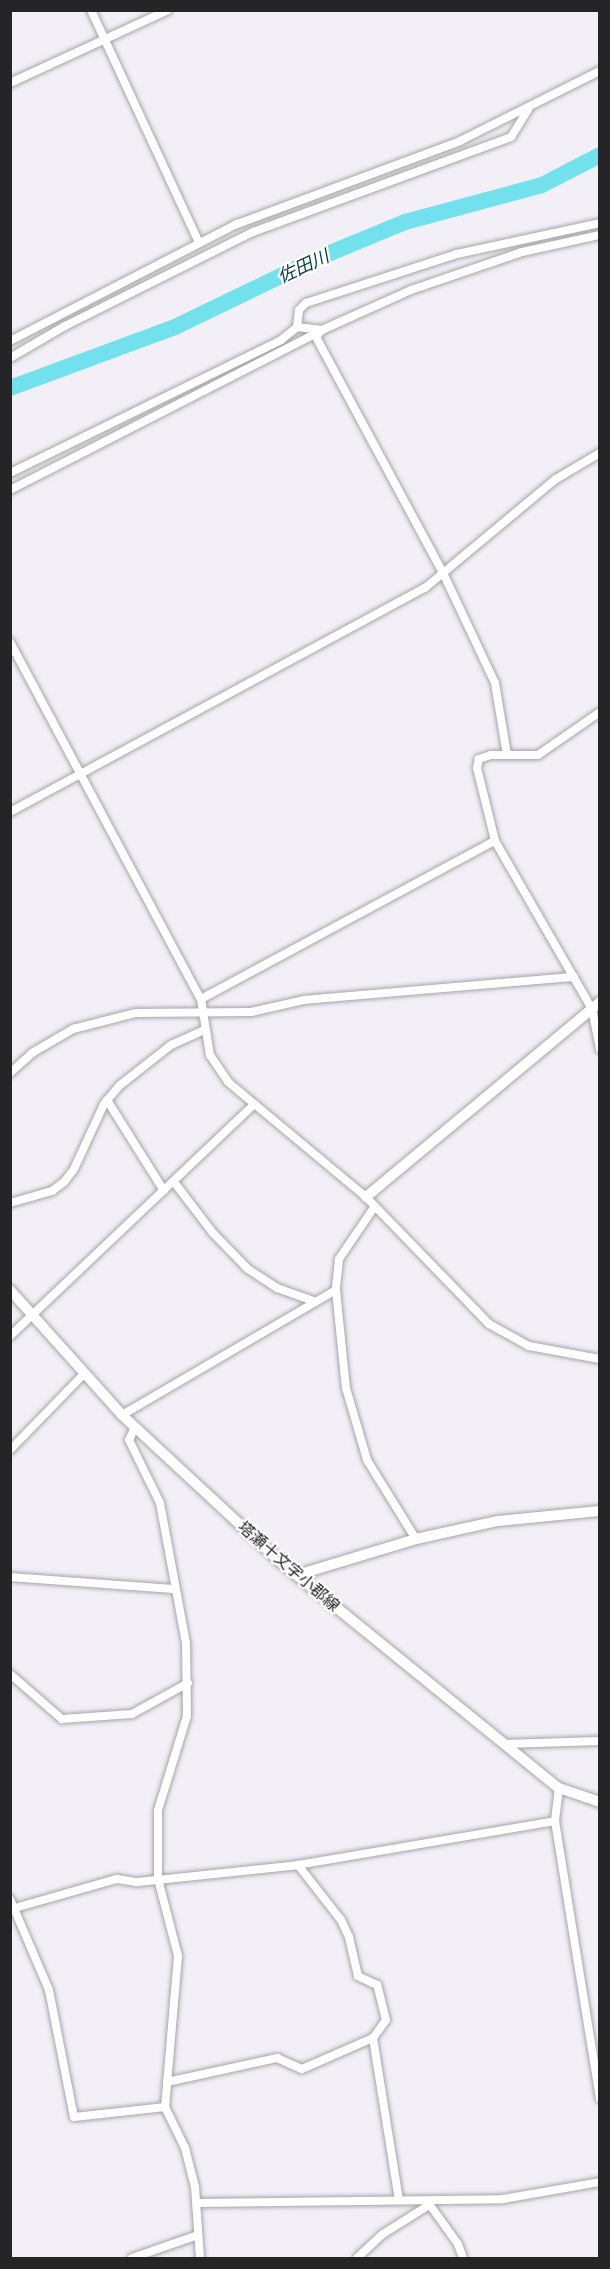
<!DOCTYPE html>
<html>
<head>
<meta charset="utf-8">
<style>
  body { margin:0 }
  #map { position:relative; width:610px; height:2269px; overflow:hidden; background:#f2f0f6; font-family:"Golos Text","Noto Sans JP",sans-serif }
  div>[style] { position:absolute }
  .river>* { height:16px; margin:-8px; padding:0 8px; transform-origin:8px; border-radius:8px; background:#73e0ee }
  .roads { filter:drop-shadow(0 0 2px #a7a4aa) drop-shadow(0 0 2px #a7a4aa) }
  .street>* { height:8px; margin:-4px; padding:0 4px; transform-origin:4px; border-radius:4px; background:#fff }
  .secondary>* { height:10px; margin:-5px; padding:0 5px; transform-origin:5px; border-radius:5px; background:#fff }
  span { translate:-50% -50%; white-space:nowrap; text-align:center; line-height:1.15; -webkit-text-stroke:4.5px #fefefe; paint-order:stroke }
  .street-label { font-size:16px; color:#252427 }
  .water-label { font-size:18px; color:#063c42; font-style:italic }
  .frame { position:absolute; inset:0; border:12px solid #252427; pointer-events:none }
</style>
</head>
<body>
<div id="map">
  <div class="river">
    <i style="left:10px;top:388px;width:176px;rotate:-20.3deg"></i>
    <i style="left:175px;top:327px;width:159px;rotate:-25.8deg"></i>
    <i style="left:318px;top:258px;width:94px;rotate:-22.5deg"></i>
    <i style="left:405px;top:222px;width:142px;rotate:-15.1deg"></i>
    <i style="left:542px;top:185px;width:65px;rotate:-27.3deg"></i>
  </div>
  <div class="roads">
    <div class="street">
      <i style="left:91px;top:10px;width:257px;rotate:65.1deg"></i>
      <i style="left:10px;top:83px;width:174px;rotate:-24.8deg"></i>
      <i style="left:297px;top:327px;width:25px;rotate:7deg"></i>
      <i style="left:320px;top:332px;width:6px;rotate:129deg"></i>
      <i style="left:316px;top:337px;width:270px;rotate:61.7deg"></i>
      <i style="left:444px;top:575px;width:119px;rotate:64.7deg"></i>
      <i style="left:495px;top:683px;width:73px;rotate:80.5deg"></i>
      <i style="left:10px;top:341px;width:255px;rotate:-27.3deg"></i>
      <i style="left:237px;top:224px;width:238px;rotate:-20.4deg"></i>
      <i style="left:460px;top:141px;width:157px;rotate:-26.6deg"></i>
      <i style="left:10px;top:358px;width:64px;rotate:-30.2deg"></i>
      <i style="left:65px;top:326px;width:210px;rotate:-26.6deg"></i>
      <i style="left:253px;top:232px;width:275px;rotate:-20.2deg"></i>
      <i style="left:511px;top:137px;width:32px;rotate:-58deg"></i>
      <i style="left:10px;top:473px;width:302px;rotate:-26.1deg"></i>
      <i style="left:281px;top:340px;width:21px;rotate:-39deg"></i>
      <i style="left:297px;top:327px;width:17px;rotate:-83deg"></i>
      <i style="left:299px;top:310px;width:10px;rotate:-45deg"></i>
      <i style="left:306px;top:303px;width:159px;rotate:-18deg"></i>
      <i style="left:457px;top:254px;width:146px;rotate:-12.2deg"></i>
      <i style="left:10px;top:490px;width:351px;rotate:-27.1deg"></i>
      <i style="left:322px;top:330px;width:98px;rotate:-24.2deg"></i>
      <i style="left:411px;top:290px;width:117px;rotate:-18.9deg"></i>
      <i style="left:522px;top:252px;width:80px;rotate:-12.3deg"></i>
      <i style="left:10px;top:642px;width:405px;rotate:61.9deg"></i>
      <i style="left:201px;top:999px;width:57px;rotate:80.9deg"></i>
      <i style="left:210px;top:1055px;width:32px;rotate:56deg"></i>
      <i style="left:228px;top:1082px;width:180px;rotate:39.8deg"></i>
      <i style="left:366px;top:1197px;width:177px;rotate:45.9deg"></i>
      <i style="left:489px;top:1324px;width:46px;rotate:28.8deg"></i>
      <i style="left:529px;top:1346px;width:72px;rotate:10.4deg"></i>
      <i style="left:600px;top:712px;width:75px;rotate:145.3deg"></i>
      <i style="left:538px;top:755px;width:47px;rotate:180deg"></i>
      <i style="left:491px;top:755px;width:13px;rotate:162deg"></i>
      <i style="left:479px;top:759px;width:9px;rotate:103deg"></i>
      <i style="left:477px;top:768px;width:75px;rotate:76.1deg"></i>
      <i style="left:495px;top:841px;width:194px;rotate:60deg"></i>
      <i style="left:592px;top:1009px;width:41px;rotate:78.7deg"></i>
      <i style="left:10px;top:812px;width:472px;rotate:-28.4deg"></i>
      <i style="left:425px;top:588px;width:170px;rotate:-39.8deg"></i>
      <i style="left:556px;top:479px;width:51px;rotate:-30.6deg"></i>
      <i style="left:201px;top:999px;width:334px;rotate:-28.3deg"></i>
      <i style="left:10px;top:1073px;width:30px;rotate:-42deg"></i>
      <i style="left:32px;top:1053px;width:48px;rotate:-30.3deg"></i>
      <i style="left:73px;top:1029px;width:65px;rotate:-14.3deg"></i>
      <i style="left:136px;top:1013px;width:115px;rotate:-0.5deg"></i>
      <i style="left:251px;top:1012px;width:54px;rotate:-12.8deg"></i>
      <i style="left:304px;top:1000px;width:271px;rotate:-4.9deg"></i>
      <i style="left:107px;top:1100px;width:107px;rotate:57.9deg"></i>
      <i style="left:174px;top:1182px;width:64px;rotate:52.6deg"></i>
      <i style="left:213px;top:1233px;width:50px;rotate:45.8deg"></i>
      <i style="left:248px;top:1269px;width:35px;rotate:33deg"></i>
      <i style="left:277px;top:1288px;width:41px;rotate:19.7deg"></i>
      <i style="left:10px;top:1203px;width:44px;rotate:-15.9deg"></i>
      <i style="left:52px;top:1191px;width:15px;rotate:-37deg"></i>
      <i style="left:64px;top:1182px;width:16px;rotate:-52deg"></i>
      <i style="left:74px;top:1169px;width:72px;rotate:-65.2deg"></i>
      <i style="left:104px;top:1104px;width:23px;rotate:-50deg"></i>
      <i style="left:119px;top:1086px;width:66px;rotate:-38.3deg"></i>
      <i style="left:171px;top:1045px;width:37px;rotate:-24deg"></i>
      <i style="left:375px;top:1206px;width:64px;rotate:124.2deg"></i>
      <i style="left:339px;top:1259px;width:31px;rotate:96deg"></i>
      <i style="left:336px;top:1290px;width:99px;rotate:84.2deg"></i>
      <i style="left:346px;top:1388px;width:75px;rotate:73.7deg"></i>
      <i style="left:367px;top:1460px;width:93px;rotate:58.2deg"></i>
      <i style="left:10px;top:1336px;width:335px;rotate:-43.5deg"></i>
      <i style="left:122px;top:1415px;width:248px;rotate:-30.3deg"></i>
      <i style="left:135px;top:1427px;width:14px;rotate:115deg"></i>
      <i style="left:129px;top:1440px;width:70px;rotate:63.8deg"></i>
      <i style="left:160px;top:1503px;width:142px;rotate:79.5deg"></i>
      <i style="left:186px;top:1643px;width:73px;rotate:89.2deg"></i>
      <i style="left:187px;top:1716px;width:98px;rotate:107.1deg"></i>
      <i style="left:158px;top:1810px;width:69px;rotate:90deg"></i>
      <i style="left:158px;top:1879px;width:80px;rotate:75.4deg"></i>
      <i style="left:178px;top:1956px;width:152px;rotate:94.9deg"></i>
      <i style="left:165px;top:2107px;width:46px;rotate:64deg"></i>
      <i style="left:185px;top:2148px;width:40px;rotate:75.6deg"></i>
      <i style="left:195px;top:2187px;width:71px;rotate:86deg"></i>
      <i style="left:10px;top:1450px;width:106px;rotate:-45.8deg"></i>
      <i style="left:10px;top:1577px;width:163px;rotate:4.2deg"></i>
      <i style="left:10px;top:1674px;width:69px;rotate:40.9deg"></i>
      <i style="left:62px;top:1719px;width:70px;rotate:-4.1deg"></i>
      <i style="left:132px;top:1714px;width:64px;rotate:-29deg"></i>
      <i style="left:504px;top:1744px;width:96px;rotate:-1.8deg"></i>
      <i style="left:559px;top:1788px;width:33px;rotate:97deg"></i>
      <i style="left:555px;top:1821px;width:281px;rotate:80.8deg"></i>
      <i style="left:10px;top:1899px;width:99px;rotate:66.8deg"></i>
      <i style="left:49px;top:1990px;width:129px;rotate:78.9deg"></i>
      <i style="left:74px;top:2117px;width:92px;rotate:-6.3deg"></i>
      <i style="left:15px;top:1908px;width:106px;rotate:-15.9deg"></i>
      <i style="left:117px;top:1879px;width:20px;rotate:9deg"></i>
      <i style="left:137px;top:1882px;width:162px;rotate:-6deg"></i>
      <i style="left:298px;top:1865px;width:261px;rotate:-9.7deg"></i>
      <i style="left:373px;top:2038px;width:164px;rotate:80.9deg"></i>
      <i style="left:167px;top:2082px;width:113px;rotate:-12.3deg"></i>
      <i style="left:277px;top:2058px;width:27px;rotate:24deg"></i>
      <i style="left:302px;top:2069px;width:77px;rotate:-23.6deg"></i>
      <i style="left:373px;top:2038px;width:22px;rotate:-54deg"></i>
      <i style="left:386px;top:2020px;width:36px;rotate:-104deg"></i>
      <i style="left:377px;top:1985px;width:21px;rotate:-155deg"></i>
      <i style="left:358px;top:1976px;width:40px;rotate:-103deg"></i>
      <i style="left:349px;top:1937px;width:19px;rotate:-115deg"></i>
      <i style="left:341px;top:1920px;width:70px;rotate:-128deg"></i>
      <i style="left:427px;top:2201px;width:53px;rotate:54.2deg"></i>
      <i style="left:458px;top:2244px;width:15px;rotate:70deg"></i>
      <i style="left:197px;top:2203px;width:306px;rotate:-0.7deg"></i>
      <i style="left:503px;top:2199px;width:98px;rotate:-9.9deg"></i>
      <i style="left:132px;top:2258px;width:70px;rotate:-19.2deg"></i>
      <i style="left:357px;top:2258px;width:35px;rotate:-43deg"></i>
      <i style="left:383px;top:2234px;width:54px;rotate:-32.2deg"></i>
    </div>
    <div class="secondary">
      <i style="left:366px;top:1197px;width:305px;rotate:-39.8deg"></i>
      <i style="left:10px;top:1290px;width:168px;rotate:48.1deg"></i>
      <i style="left:122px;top:1415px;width:213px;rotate:42.9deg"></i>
      <i style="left:278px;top:1560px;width:362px;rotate:39.1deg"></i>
      <i style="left:559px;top:1788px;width:43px;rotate:18.9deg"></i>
      <i style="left:297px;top:1575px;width:124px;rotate:-16.8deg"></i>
      <i style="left:416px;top:1539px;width:84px;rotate:-12.4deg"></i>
      <i style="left:498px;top:1521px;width:102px;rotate:-5.6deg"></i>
    </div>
  </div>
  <div class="street-label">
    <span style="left:289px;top:1566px;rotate:41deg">塔瀬十文字小郡線</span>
  </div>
  <div class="water-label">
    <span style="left:303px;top:266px;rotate:-25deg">佐田川</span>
  </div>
  <div class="frame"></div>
</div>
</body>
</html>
